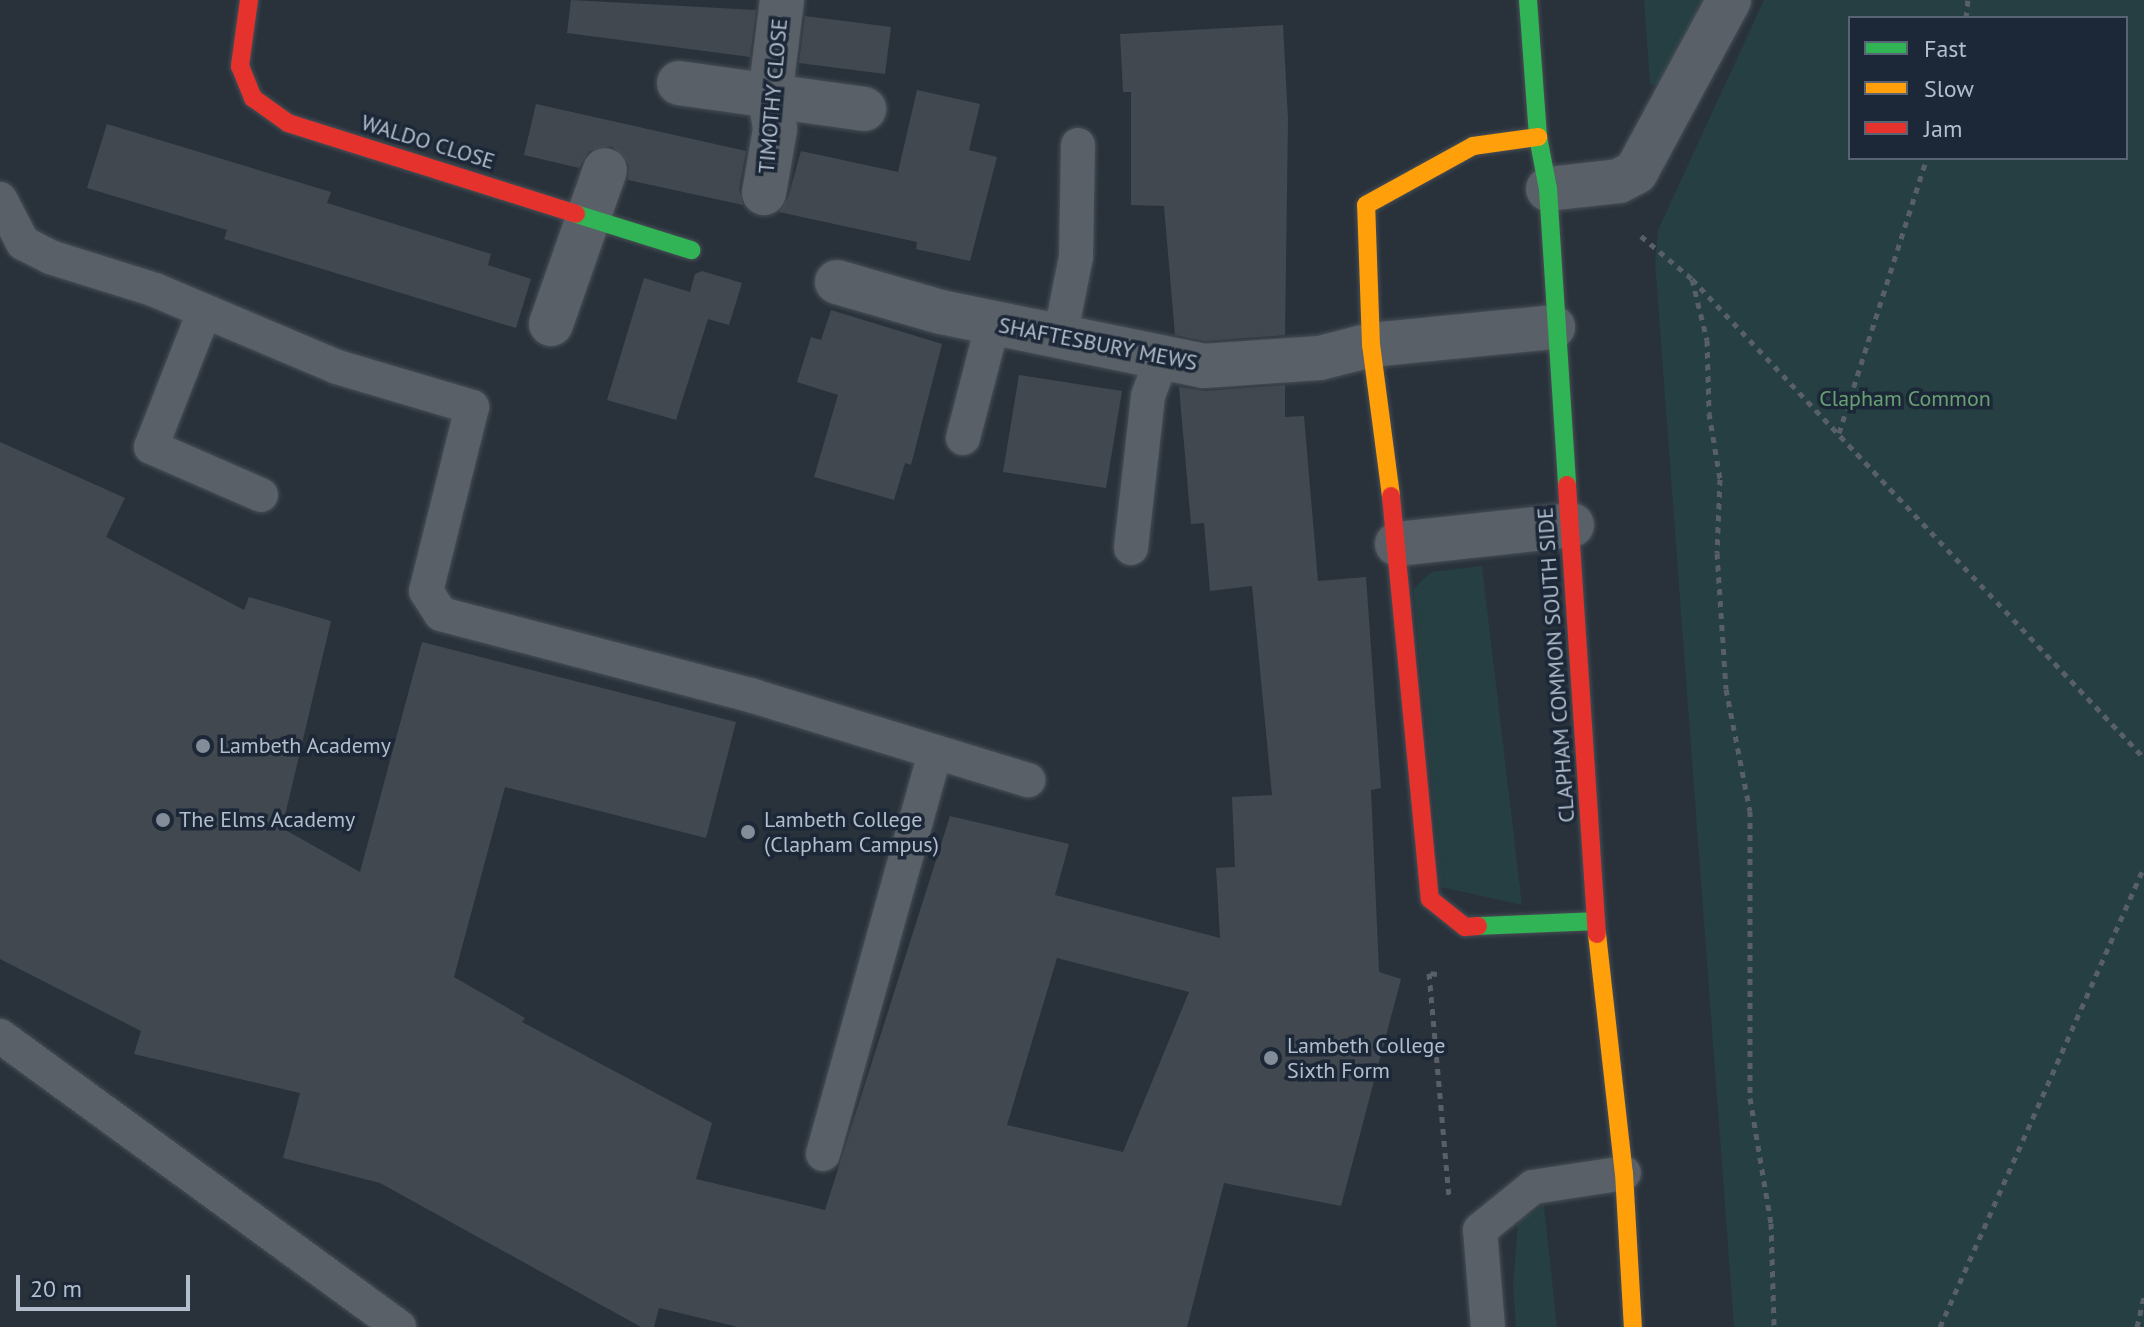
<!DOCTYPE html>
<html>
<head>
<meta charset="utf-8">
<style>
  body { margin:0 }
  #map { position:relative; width:2144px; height:1327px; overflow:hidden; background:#29323b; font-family:"PT Sans",sans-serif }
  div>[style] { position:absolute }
  .green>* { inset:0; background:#253f42 }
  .building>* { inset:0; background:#414850 }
  .path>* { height:5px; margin-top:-2.5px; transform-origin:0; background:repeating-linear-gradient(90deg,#585f66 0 6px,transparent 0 12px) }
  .roads { filter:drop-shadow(0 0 2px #484e55) drop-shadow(0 0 2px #484e55) }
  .lane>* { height:34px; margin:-17px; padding:0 17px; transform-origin:17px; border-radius:17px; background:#5a6068 }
  .street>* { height:44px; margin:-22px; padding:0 22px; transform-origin:22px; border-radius:22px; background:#5a6068 }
  .fast>* { height:18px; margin:-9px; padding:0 9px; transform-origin:9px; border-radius:9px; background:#30b455 }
  .slow>* { height:18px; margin:-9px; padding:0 9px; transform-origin:9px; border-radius:9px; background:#ff9f0a }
  .jam>* { height:18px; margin:-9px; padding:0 9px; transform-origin:9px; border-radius:9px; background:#e5322d }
  .dots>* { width:22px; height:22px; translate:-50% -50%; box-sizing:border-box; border:4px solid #1c2837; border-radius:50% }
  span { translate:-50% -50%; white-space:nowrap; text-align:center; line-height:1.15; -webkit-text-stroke:7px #1c2837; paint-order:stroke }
  .street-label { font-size:22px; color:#b3becc }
  .park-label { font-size:22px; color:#68a072 }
  .poi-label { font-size:22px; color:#b3becc }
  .left { translate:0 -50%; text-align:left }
  .legend { position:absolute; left:1848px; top:16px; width:280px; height:144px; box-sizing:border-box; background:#1c2837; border:2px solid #586473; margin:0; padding:10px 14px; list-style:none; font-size:24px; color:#b3becc }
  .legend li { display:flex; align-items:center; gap:16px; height:40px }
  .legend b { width:40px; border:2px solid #586473 }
  .scale { position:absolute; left:16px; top:1275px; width:174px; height:36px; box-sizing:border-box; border:4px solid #b3becc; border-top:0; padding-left:10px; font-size:24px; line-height:28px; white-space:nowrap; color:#b3becc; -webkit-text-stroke:6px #1c2837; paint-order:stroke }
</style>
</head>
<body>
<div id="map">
  <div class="green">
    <i style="clip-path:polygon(1644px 0,1706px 0,1659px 86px,1650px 84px)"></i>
    <i style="clip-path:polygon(evenodd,1764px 0,2144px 0,2144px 1327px,1734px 1327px,1655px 262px,1658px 230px,1764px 0,1850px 18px,2126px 18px,2126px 158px,1850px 158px,1850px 18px)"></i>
    <i style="clip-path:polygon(1482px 566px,1522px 905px,1441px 887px,1413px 589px,1431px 572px)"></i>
    <i style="clip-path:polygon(1544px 1205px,1557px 1327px,1516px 1327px,1513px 1286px,1518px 1221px)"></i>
  </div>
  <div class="building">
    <i style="clip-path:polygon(571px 0,756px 10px,750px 57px,567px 33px)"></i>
    <i style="clip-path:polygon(805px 16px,891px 27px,885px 74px,799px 63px)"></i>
    <i style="clip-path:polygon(1283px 25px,1288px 119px,1285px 335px,1205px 341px,1175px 335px,1164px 206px,1131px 205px,1131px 92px,1123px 92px,1120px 34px)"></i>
    <i style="clip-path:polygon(917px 90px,980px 104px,969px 150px,997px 157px,970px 261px,916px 249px,917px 242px,779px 212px,788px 198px,801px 151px,898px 172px)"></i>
    <i style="clip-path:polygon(536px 104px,746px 151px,739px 189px,743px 205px,628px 180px,629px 165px,612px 146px,589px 151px,579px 168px,524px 155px)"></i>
    <i style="clip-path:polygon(107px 124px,331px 192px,327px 203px,491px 254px,488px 265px,531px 279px,516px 328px,224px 239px,227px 230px,87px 188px)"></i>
    <i style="clip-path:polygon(702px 271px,742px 283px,729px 325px,708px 319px,676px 420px,607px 400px,644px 278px,690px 292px,695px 274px)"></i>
    <i style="clip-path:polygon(831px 310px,942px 344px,911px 465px,905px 463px,894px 500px,814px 477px,838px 395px,797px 382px,811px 337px,821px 340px)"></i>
    <i style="clip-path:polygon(1019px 375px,1122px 391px,1106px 488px,1003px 472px)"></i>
    <i style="clip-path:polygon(evenodd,1285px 385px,1285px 417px,1304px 416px,1318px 581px,1366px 577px,1381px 788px,1371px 790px,1379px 972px,1401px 979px,1341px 1206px,1224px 1183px,1187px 1327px,738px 1327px,659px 1308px,654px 1327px,641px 1327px,380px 1183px,283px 1158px,300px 1093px,134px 1054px,141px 1031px,0 959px,0 442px,125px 498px,106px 537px,244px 610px,249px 597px,331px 621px,282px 828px,360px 872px,422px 642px,736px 722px,706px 838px,505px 787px,454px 977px,525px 1018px,522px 1022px,712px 1123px,696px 1179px,825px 1210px,950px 816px,1069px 844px,1055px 895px,1220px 938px,1216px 868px,1235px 867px,1232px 797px,1272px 795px,1252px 586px,1210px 591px,1204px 523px,1191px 524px,1179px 387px,1205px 391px,1285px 385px,1057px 958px,1189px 992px,1123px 1152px,1007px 1125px,1057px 958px)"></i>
  </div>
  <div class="path">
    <i style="left:1966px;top:18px;width:18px;rotate:-84deg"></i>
    <i style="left:1641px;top:236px;width:67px;rotate:40.1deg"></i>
    <i style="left:1692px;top:279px;width:659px;rotate:46.66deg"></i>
    <i style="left:1692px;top:279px;width:63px;rotate:76.2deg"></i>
    <i style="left:1707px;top:340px;width:73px;rotate:88.4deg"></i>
    <i style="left:1709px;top:413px;width:67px;rotate:80.5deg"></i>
    <i style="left:1720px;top:479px;width:74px;rotate:92.3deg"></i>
    <i style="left:1717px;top:553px;width:136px;rotate:86.2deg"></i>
    <i style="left:1726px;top:689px;width:124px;rotate:78.9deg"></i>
    <i style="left:1750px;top:811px;width:287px;rotate:90deg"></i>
    <i style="left:1750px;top:1098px;width:127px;rotate:80.5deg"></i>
    <i style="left:1771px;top:1223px;width:104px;rotate:88.3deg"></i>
    <i style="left:1839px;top:433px;width:289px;rotate:-72.3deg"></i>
    <i style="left:1437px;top:974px;width:8px;rotate:-173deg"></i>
    <i style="left:1429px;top:973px;width:223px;rotate:84.9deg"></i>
    <i style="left:1940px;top:1327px;width:503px;rotate:-66.08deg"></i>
    <i style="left:2137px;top:1327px;width:31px;rotate:-77deg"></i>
  </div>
  <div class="roads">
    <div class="lane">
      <i style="left:0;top:199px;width:50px;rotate:62.4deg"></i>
      <i style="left:23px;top:243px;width:30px;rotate:27deg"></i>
      <i style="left:50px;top:257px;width:110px;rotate:17.4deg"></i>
      <i style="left:155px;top:290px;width:198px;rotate:22.9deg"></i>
      <i style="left:337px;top:367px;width:141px;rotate:16.5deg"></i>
      <i style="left:472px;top:407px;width:190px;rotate:104deg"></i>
      <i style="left:426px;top:591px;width:27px;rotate:57deg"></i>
      <i style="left:441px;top:614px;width:323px;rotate:14.7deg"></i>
      <i style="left:753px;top:696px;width:288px;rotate:17deg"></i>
      <i style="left:204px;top:312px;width:145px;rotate:111.4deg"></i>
      <i style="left:151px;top:447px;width:120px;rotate:23.6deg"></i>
      <i style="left:1060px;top:337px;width:82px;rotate:-78.7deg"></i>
      <i style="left:1076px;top:257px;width:112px;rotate:-89deg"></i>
      <i style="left:963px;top:438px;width:119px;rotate:-75.4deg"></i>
      <i style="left:1131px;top:548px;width:153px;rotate:-83.6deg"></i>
      <i style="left:1148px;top:396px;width:40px;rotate:-69.8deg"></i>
      <i style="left:0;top:1036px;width:494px;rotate:36.1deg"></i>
      <i style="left:823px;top:1154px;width:417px;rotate:-74.4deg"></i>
      <i style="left:1488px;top:1327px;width:97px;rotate:-94.7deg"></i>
      <i style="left:1480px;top:1230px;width:68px;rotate:-39.1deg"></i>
      <i style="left:1533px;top:1187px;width:92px;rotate:-8.7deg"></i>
    </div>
    <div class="street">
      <i style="left:679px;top:83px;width:187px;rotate:8deg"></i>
      <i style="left:1548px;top:189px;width:71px;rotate:-6.4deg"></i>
      <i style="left:1619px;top:181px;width:19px;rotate:-28deg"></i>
      <i style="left:1636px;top:172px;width:196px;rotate:-61.6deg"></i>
      <i style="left:764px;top:193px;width:65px;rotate:-80.2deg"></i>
      <i style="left:775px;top:129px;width:33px;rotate:-99deg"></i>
      <i style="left:770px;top:96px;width:97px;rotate:-82.9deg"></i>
      <i style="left:837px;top:282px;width:108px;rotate:16.1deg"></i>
      <i style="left:941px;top:312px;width:268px;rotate:11.6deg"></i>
      <i style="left:1203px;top:366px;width:117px;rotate:-3.9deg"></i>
      <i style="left:1320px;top:358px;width:53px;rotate:-14.3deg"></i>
      <i style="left:1371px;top:345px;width:183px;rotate:-5.6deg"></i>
      <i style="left:551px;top:324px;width:163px;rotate:-70.7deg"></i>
      <i style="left:1397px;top:544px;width:176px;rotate:-6.2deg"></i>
    </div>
    <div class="fast">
      <i style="left:1528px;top:0;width:137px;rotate:85.8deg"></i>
      <i style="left:1538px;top:137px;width:53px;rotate:79.1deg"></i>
      <i style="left:1548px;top:189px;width:297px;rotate:86.3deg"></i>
      <i style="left:576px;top:214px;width:121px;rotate:17.4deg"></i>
      <i style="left:1478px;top:926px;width:118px;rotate:-2.4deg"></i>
    </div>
    <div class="slow">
      <i style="left:1391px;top:496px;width:152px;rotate:-97.5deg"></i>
      <i style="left:1371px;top:345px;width:140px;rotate:-92deg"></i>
      <i style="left:1366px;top:205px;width:122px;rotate:-28.9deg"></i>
      <i style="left:1473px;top:146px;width:66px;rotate:-7.9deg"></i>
      <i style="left:1597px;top:934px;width:241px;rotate:83.6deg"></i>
      <i style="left:1624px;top:1173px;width:154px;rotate:86.7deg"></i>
    </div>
    <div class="jam">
      <i style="left:249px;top:0;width:67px;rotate:97.8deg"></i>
      <i style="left:240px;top:66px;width:35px;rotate:68deg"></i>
      <i style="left:253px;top:98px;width:43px;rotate:35.5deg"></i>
      <i style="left:288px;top:123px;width:302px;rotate:17.5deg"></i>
      <i style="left:1567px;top:485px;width:450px;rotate:86.2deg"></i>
      <i style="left:1391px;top:496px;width:405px;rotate:84.5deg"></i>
      <i style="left:1430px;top:899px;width:45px;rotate:38.7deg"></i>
      <i style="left:1465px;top:927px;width:13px;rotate:-4deg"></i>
    </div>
  </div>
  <div class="dots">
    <i style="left:203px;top:746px;background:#838d99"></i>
    <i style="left:163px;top:820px;background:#838d99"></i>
    <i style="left:748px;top:832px;background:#838d99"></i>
    <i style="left:1271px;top:1058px;background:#838d99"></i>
  </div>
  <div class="street-label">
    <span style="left:773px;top:96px;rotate:-85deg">TIMOTHY CLOSE</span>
    <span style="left:428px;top:142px;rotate:17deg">WALDO CLOSE</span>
    <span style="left:1098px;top:344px;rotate:11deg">SHAFTESBURY MEWS</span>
    <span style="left:1556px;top:665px;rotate:-94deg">CLAPHAM COMMON SOUTH SIDE</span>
  </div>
  <div class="park-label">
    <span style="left:1905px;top:399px">Clapham Common</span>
  </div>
  <div class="poi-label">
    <span class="left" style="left:219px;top:746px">Lambeth Academy</span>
    <span class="left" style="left:764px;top:832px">Lambeth College<br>(Clapham Campus)</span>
    <span class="left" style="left:179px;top:820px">The Elms Academy</span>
    <span class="left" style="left:1287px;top:1058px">Lambeth College<br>Sixth Form</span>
  </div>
  <ul class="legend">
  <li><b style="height:10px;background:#30b455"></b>Fast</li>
  <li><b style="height:10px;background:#ff9f0a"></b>Slow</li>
  <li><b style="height:10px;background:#e5322d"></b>Jam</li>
  </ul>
  <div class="scale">20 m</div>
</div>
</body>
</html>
